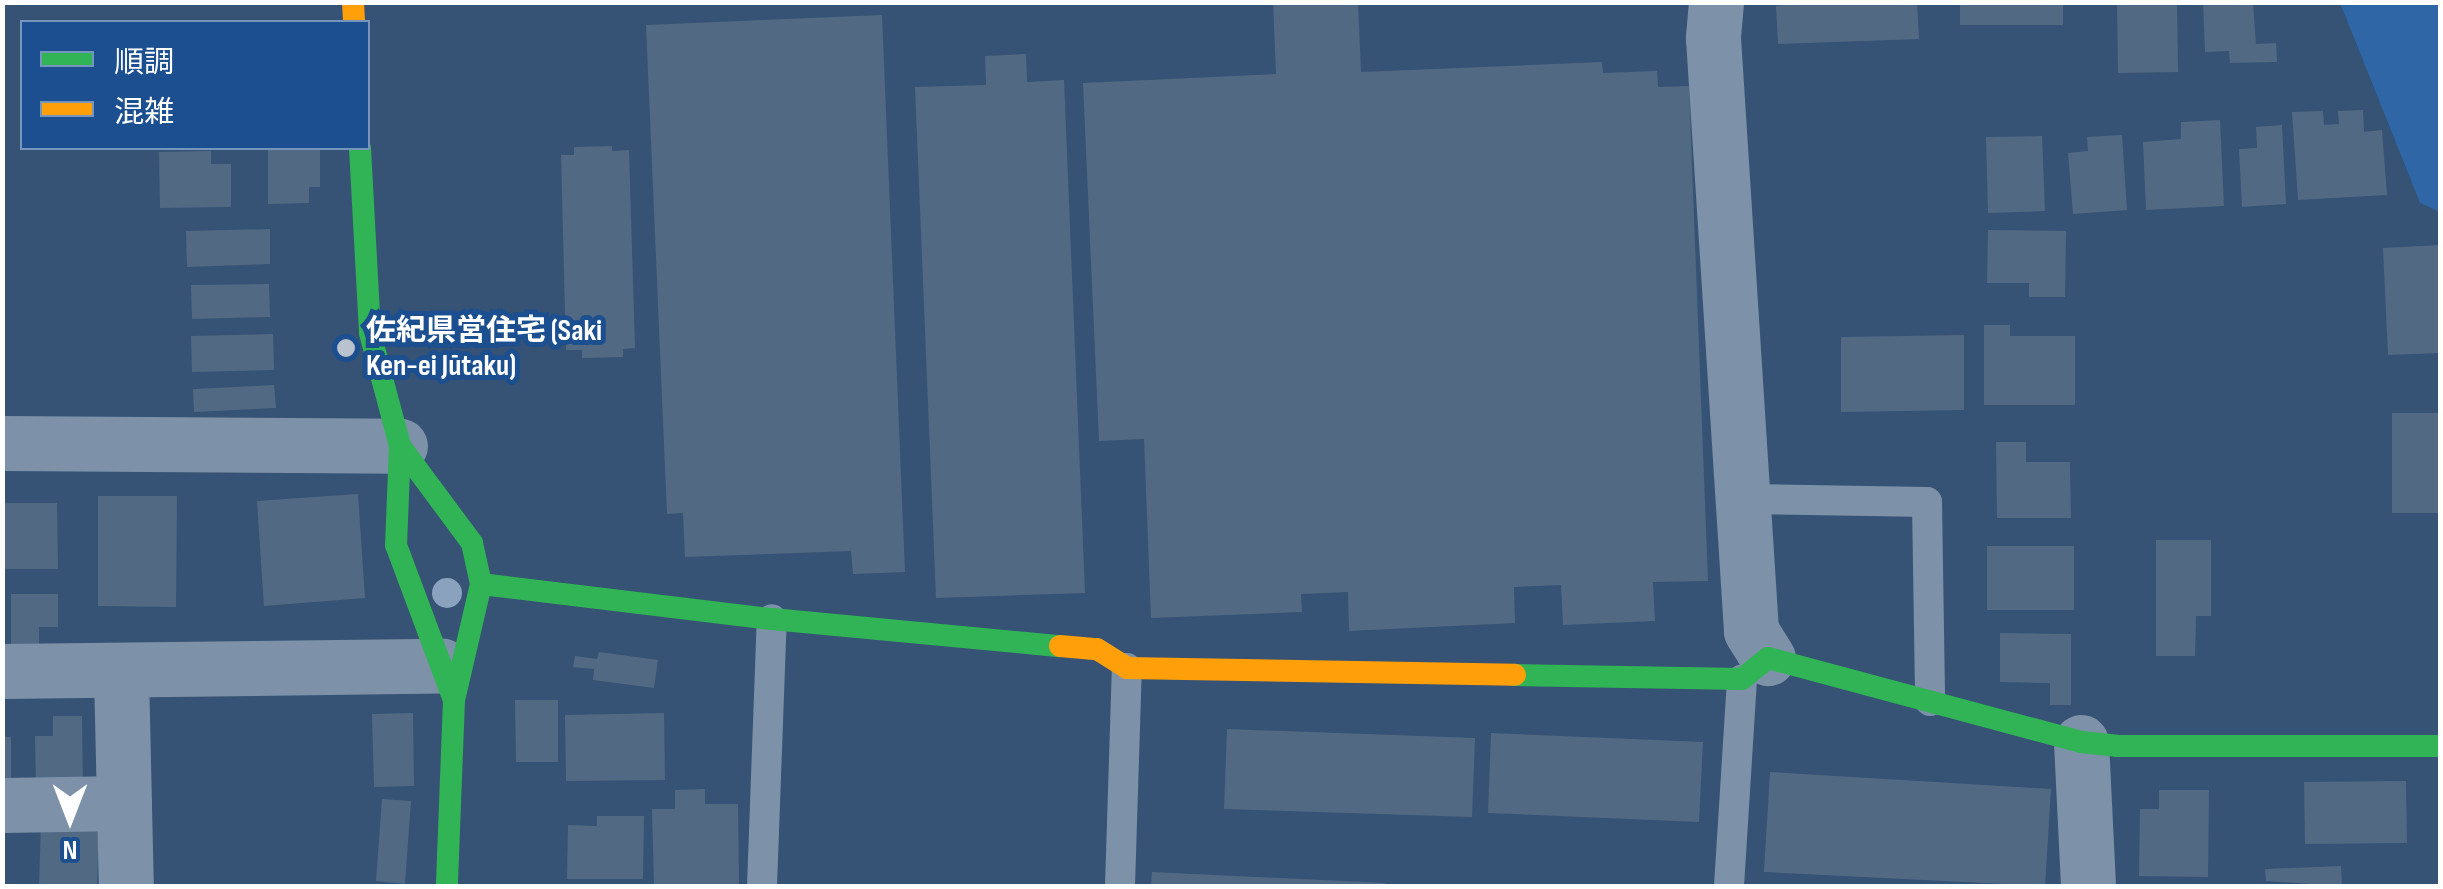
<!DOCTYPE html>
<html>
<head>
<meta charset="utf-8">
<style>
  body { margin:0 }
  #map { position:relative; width:2443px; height:889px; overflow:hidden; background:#365274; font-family:"Sofia Sans Condensed","Noto Sans JP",sans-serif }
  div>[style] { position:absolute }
  .green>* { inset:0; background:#2f66a5 }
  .building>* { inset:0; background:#526984 }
  .lane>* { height:30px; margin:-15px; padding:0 15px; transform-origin:15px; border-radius:15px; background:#7d92a8 }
  .street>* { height:55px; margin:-27.5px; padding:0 27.5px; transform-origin:27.5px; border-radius:27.5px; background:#7d92a8 }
  .fast>* { height:22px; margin:-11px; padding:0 11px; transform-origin:11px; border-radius:11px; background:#30b455 }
  .slow>* { height:22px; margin:-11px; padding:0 11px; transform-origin:11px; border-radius:11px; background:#ff9f0a }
  .trees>* { width:30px; height:30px; margin:-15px; border-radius:50%; background:#8aa2be }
  .dots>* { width:28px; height:28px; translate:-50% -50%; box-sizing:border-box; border:5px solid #1b4f8f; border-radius:50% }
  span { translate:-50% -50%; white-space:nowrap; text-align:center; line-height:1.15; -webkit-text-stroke:10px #1b4f8f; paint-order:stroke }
  .poi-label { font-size:30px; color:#fff; font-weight:700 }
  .left { translate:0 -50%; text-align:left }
  .frame { position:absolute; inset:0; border:5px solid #fff; pointer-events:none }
  .legend { position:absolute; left:20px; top:20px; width:350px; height:130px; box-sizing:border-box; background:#1b4f8f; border:2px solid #7695bc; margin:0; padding:12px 18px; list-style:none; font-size:30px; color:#fff }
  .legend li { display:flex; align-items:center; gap:20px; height:50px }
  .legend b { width:50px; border:2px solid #7695bc }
  .north { position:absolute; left:20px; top:769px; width:100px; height:100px; -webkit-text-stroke:8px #1b4f8f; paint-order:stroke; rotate:180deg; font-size:28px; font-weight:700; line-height:40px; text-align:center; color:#fff }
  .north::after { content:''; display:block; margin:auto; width:35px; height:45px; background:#fff; clip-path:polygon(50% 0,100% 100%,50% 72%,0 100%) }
</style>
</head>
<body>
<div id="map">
  <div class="green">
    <i style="clip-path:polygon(2340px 3px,2440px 3px,2440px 212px,2420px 203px)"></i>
  </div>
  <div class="building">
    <i style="clip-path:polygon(1273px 2px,1358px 2px,1361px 72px,1602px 62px,1603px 73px,1657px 71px,1658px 87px,1689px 86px,1708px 581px,1653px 582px,1655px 621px,1563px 625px,1561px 585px,1514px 587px,1515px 623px,1349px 631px,1348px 592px,1301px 594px,1302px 612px,1151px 618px,1144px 439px,1099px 441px,1083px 83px,1276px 74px)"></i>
    <i style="clip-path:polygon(1807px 2px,1917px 2px,1919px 39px,1778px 44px,1776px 6px)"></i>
    <i style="clip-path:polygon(1960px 2px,2063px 2px,2063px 25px,1960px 25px)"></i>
    <i style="clip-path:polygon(2117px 2px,2177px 2px,2178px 72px,2118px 73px)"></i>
    <i style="clip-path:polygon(2203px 2px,2253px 2px,2256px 44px,2276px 43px,2277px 62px,2230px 63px,2229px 51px,2205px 52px)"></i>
    <i style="clip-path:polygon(882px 15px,905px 572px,853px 574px,851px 551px,685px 557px,683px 513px,667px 514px,646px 25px)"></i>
    <i style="clip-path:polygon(1026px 54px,1027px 82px,1064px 80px,1085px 593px,936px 598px,915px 87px,986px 85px,985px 56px)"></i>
    <i style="clip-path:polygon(2363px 110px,2364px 132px,2382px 130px,2387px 195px,2298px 200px,2292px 112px,2323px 111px,2324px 125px,2339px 124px,2338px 111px)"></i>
    <i style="clip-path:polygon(2220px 120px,2224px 206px,2146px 210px,2143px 142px,2181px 139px,2181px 122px)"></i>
    <i style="clip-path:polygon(2282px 125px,2286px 204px,2242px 207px,2239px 149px,2257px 148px,2256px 127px)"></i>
    <i style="clip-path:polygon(2122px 135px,2127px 210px,2073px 214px,2068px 153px,2088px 151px,2087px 137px)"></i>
    <i style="clip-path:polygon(2042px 136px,2045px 211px,1988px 213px,1986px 137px)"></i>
    <i style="clip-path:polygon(612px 146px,612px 151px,629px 150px,635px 348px,623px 349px,623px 357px,582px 358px,582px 350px,566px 350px,561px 155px,574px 155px,574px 147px)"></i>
    <i style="clip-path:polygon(268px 148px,320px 148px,320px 187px,309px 187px,309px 203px,268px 204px)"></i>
    <i style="clip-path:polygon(211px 151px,211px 164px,231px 164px,231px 207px,160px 208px,159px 152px)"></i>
    <i style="clip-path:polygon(270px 229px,270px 264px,187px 267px,186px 231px)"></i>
    <i style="clip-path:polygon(1988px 230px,2066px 231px,2065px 297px,2029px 297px,2029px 283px,1987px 283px)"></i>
    <i style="clip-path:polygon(2440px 245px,2440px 353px,2388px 355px,2383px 248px)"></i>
    <i style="clip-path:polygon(269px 284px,270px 317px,192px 319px,191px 285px)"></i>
    <i style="clip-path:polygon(1984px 325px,2010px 325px,2010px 336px,2075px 336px,2075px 405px,1984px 405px)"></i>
    <i style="clip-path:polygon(273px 334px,274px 370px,192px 372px,191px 336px)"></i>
    <i style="clip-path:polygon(1964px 335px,1964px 410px,1841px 412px,1841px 337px)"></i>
    <i style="clip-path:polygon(274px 385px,276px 408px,194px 412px,193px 389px)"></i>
    <i style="clip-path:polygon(2392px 413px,2440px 413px,2440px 513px,2392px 513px)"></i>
    <i style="clip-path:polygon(1996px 442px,2026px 442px,2026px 462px,2070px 462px,2071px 518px,1997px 518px)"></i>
    <i style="clip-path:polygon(358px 494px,365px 598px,264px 606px,257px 501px)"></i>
    <i style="clip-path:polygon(98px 496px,177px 496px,176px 607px,98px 606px)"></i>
    <i style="clip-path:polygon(2px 503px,57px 503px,58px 569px,2px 569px)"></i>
    <i style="clip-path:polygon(2156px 540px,2211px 540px,2211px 616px,2196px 616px,2195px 656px,2156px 656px)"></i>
    <i style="clip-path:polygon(1987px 546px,2074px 546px,2074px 610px,1987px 610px)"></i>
    <i style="clip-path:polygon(11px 594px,58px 594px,58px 627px,39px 627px,39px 644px,11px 644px)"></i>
    <i style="clip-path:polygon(2000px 633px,2071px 634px,2071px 705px,2050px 705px,2050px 683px,2000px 682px)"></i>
    <i style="clip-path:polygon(599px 652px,658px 660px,654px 688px,593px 680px,594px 669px,573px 667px,575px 656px,597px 659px)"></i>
    <i style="clip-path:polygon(515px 700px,558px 700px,558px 762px,516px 762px)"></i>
    <i style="clip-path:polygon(413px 713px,414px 786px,374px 787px,372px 714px)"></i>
    <i style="clip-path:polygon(664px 713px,665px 780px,566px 781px,565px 715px)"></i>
    <i style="clip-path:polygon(53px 716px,82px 716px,83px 789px,36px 789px,35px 736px,53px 736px)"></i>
    <i style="clip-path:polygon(1227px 729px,1475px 738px,1472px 817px,1224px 809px)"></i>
    <i style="clip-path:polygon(1491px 733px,1703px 742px,1699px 822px,1488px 813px)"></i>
    <i style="clip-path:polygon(2px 737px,11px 737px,11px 788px,2px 788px)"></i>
    <i style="clip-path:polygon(1770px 772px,2051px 789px,2045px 886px,1764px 872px)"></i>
    <i style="clip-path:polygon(2406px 781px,2407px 843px,2305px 844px,2304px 782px)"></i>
    <i style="clip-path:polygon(705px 789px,705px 804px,738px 804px,739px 886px,654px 886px,652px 809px,675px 809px,675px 790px)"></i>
    <i style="clip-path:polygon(2159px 790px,2209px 790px,2208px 877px,2139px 876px,2140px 809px,2159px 809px)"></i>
    <i style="clip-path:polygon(382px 799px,411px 801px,405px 884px,376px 881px)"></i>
    <i style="clip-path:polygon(112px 809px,98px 854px,97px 886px,39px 886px,41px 822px)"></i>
    <i style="clip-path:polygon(597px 816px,644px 816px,643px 879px,567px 879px,568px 825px,597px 826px)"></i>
    <i style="clip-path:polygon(2341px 866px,2342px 886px,2266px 881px,2265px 869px)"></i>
    <i style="clip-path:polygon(1152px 872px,1385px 883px,1384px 886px,1151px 886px)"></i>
  </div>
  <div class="lane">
    <i style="left:1743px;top:499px;width:184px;rotate:0.9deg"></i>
    <i style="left:1927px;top:502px;width:199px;rotate:89.1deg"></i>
    <i style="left:762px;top:886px;width:267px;rotate:-87.9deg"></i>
    <i style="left:1120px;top:886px;width:218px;rotate:-88.2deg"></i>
    <i style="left:1729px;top:886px;width:207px;rotate:-86.4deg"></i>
  </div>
  <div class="street">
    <i style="left:1716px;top:2px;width:36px;rotate:95deg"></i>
    <i style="left:1713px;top:38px;width:594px;rotate:86.33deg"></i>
    <i style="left:1751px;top:631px;width:32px;rotate:58deg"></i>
    <i style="left:2px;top:443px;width:398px;rotate:0.4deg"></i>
    <i style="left:2px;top:671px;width:440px;rotate:-0.7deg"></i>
    <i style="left:121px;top:673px;width:213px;rotate:88.7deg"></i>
    <i style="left:2081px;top:742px;width:144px;rotate:87.2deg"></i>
    <i style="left:2px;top:805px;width:122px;rotate:-0.9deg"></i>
  </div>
  <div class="fast">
    <i style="left:360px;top:148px;width:185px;rotate:86.9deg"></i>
    <i style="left:370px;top:333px;width:117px;rotate:75.1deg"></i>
    <i style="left:400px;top:446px;width:99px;rotate:92.3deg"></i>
    <i style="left:396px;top:545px;width:165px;rotate:69.5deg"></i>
    <i style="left:400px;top:446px;width:121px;rotate:53.4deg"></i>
    <i style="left:472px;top:543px;width:42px;rotate:77.6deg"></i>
    <i style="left:481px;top:584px;width:119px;rotate:103.1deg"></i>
    <i style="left:454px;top:700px;width:186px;rotate:92.2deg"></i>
    <i style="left:481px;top:584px;width:293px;rotate:6.9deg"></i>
    <i style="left:772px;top:619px;width:289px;rotate:5.4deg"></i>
    <i style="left:1515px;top:675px;width:227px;rotate:1deg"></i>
    <i style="left:1742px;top:679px;width:33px;rotate:-39deg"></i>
    <i style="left:1768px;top:658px;width:324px;rotate:15deg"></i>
    <i style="left:2081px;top:742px;width:36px;rotate:6deg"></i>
    <i style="left:2117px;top:746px;width:323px"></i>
  </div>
  <div class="slow">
    <i style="left:353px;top:2px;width:20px;rotate:87deg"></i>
    <i style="left:1060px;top:646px;width:37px;rotate:5deg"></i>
    <i style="left:1097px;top:649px;width:36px;rotate:32deg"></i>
    <i style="left:1127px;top:668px;width:388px;rotate:1deg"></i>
  </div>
  <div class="trees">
    <i style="left:447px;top:593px"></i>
  </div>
  <div class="dots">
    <i style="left:346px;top:348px;background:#b9c2ce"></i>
  </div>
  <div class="poi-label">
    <span class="left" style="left:366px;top:348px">佐紀県営住宅 (Saki<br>Ken-ei Jūtaku)</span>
  </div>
  <div class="frame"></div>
  <ul class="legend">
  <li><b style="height:12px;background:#30b455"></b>順調</li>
  <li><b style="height:12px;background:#ff9f0a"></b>混雑</li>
  </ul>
  <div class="north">N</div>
</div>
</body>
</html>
